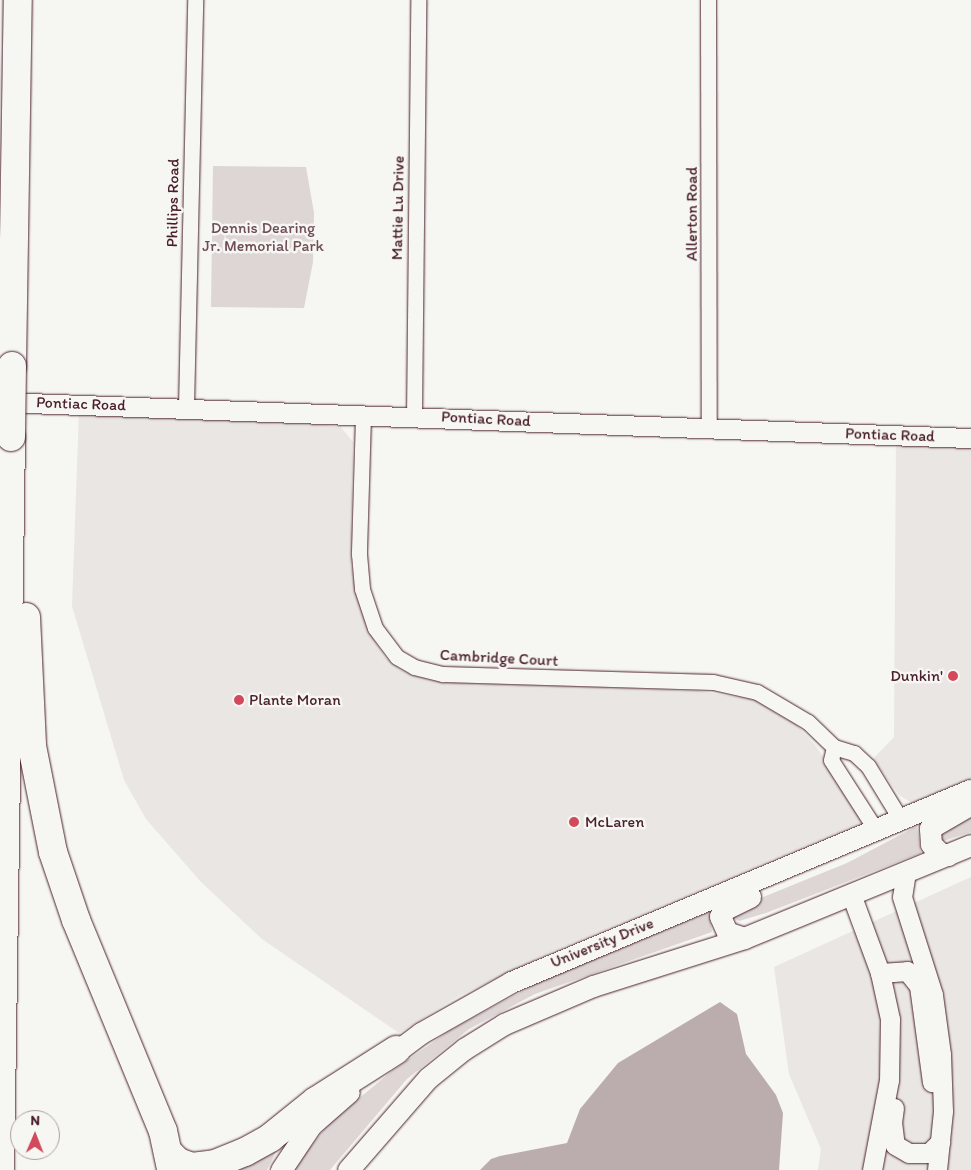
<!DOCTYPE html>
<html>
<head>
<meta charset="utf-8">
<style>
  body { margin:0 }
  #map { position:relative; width:971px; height:1170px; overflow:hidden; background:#f6f6f2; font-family:Itim,sans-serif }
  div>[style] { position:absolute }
  .built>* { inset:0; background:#e9e6e3 }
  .green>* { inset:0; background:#ddd6d5 }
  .water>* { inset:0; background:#bbadae }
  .roads { filter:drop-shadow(0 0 1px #4a1f2b) drop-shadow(0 0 1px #4a1f2b) }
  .minor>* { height:15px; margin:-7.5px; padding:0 7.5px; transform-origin:7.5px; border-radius:7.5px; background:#f6f6f2 }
  .tertiary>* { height:19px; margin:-9.5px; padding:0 9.5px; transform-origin:9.5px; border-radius:9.5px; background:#f6f6f2 }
  .secondary>* { height:21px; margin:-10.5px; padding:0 10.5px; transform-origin:10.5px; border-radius:10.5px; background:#f6f6f2 }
  .motorway>* { height:28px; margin:-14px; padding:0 14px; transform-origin:14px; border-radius:14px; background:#f6f6f2 }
  .bridges { filter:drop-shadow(0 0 1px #4a1f2b) drop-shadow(0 0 1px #4a1f2b) }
  .motorway-bridge>* { height:28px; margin:-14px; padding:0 14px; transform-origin:14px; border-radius:14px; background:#f6f6f2 }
  .dots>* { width:14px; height:14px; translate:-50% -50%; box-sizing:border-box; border:2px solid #f6f6f2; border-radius:50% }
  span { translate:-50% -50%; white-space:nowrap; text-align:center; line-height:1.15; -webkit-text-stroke:5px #f6f6f2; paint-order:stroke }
  .street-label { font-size:16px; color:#4a1f2b }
  .park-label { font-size:16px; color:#6f4d56 }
  .poi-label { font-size:16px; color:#4a1f2b }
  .right { translate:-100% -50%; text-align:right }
  .left { translate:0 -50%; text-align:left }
  .north { position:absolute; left:10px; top:1110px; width:50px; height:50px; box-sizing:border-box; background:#f6f6f2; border:1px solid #b1a0a2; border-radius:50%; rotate:1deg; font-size:14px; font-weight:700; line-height:20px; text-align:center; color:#4a1f2b }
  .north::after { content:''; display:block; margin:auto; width:18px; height:22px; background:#d1495b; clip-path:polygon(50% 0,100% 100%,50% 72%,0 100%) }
</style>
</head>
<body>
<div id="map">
  <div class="built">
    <i style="clip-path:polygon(79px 410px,340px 426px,353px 442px,351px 563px,356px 595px,376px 644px,386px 658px,401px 670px,429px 680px,698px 691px,761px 701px,795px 723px,815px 745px,858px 806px,861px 823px,552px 952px,459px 996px,399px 1033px,262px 939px,201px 882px,146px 819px,124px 780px,72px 606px)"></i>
    <i style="clip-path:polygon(896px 441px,971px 444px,971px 778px,912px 803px,899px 795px,873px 759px,894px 737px)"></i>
    <i style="clip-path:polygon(971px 877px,971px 1170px,818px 1170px,821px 1149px,789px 1074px,774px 967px)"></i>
  </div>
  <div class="green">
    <i style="clip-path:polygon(213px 166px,306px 167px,314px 213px,313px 262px,304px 308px,211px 307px)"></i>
    <i style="clip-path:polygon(971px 810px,971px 832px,943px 841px,937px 836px)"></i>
    <i style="clip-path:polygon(917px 826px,921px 853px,766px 913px,739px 921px,733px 918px,756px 900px,847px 863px)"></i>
    <i style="clip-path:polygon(709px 912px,712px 932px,535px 994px,469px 1029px,407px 1079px,330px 1170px,292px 1170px,329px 1123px,392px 1071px,449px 1031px,539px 982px)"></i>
    <i style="clip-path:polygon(279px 1146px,267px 1170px,225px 1170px)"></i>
  </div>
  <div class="water">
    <i style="clip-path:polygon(720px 1002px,737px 1014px,746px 1054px,776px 1095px,783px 1113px,779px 1170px,480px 1170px,491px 1159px,500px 1156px,567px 1143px,580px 1109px,618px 1063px)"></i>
  </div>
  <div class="roads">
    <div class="minor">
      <i style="left:708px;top:0;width:427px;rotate:89.9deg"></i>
      <i style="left:186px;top:407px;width:407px;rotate:-88.7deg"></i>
      <i style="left:363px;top:416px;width:138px;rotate:91.7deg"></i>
      <i style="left:359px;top:554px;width:35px;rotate:85deg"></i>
      <i style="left:362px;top:589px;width:41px;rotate:71.6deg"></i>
      <i style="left:375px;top:628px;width:36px;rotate:53deg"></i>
      <i style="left:397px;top:657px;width:20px;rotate:30deg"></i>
      <i style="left:414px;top:667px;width:30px;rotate:14deg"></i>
      <i style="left:443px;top:674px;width:270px;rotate:1.7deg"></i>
      <i style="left:713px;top:682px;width:45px;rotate:12.8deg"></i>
      <i style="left:757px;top:692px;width:59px;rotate:30.5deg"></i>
      <i style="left:808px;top:722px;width:36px;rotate:44deg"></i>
      <i style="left:834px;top:747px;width:21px;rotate:17deg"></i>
      <i style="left:854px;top:753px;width:19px;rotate:43deg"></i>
      <i style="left:868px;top:766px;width:63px;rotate:58.6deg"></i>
      <i style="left:414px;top:416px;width:416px;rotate:-89.4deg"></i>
      <i style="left:834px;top:747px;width:13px;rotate:103deg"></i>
      <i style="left:831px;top:760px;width:83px;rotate:57.3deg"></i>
    </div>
    <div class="tertiary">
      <i style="left:1px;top:402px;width:971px;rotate:2.13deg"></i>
      <i style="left:906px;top:872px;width:25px;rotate:99deg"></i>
      <i style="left:902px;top:897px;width:103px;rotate:72.4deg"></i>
      <i style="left:933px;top:995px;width:60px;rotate:82.3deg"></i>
      <i style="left:941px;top:1054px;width:57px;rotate:88deg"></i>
      <i style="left:943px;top:1111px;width:59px;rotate:95.8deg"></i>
      <i style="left:851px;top:894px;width:84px;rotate:69.8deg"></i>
      <i style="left:880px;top:973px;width:47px;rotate:77.7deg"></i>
      <i style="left:890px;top:1019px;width:61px;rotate:90.9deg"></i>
      <i style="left:889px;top:1080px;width:92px;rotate:100.7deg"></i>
      <i style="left:880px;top:973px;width:27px;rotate:-4deg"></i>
      <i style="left:907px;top:971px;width:19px;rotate:51deg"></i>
      <i style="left:919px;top:986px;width:97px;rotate:82.3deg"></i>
      <i style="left:894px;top:1108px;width:14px;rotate:98deg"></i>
      <i style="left:892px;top:1122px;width:23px;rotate:83deg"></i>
      <i style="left:895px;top:1145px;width:16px;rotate:30deg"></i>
      <i style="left:909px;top:1153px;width:20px"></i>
      <i style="left:929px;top:1153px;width:16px;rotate:-45deg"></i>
    </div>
    <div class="secondary">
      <i style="left:948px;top:855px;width:8px;rotate:-166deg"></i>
      <i style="left:940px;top:853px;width:13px;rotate:-135deg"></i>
      <i style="left:931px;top:844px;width:16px;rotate:-94deg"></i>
      <i style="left:930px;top:828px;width:42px;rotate:-30.3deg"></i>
      <i style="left:744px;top:938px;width:18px;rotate:-161deg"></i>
      <i style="left:727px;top:932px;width:17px;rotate:-114deg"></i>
      <i style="left:720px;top:916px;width:9px;rotate:-54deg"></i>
      <i style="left:725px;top:909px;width:28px;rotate:-26deg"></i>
      <i style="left:385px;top:1060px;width:45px;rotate:-36.9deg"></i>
      <i style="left:421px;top:1033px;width:103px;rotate:-29.5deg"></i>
      <i style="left:511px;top:982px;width:498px;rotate:-22.7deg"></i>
      <i style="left:281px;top:1170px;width:54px;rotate:-56.3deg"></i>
      <i style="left:311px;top:1125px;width:50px;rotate:-41deg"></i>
      <i style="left:348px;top:1170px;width:122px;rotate:-49deg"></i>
      <i style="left:428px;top:1078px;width:46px;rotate:-38.9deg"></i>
      <i style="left:464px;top:1049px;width:47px;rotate:-32deg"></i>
      <i style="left:504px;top:1024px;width:97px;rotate:-23.1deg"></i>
      <i style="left:593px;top:986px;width:158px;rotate:-17.6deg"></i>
      <i style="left:744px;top:938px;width:245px;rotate:-22.3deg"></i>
    </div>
    <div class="motorway">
      <i style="left:12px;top:366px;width:366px;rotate:-89.1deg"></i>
      <i style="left:26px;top:617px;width:129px;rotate:87.3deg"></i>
      <i style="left:32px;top:746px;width:108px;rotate:78.8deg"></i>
      <i style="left:53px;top:852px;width:72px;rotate:71.3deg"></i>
      <i style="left:76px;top:920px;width:228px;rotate:67.6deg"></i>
      <i style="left:163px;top:1131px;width:40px;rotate:78deg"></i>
      <i style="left:169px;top:1153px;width:13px;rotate:45deg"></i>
      <i style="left:178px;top:1162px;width:15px;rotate:20deg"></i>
      <i style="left:192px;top:1167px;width:23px;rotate:-7deg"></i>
      <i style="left:215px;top:1164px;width:32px;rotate:-22deg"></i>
      <i style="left:245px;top:1152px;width:29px;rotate:-29deg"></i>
      <i style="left:270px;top:1138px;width:59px;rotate:-38.8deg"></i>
      <i style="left:316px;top:1101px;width:95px;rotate:-32.5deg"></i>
      <i style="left:0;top:1170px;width:733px;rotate:-89.14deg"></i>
    </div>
  </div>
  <div class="bridges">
    <div class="motorway-bridge">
      <i style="left:11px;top:437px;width:71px;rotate:-89.2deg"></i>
    </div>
  </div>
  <div class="dots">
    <i style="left:953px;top:676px;background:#d1495b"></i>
    <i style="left:239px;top:700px;background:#d1495b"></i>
    <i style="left:574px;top:822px;background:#d1495b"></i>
  </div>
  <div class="street-label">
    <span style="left:173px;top:203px;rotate:-89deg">Phillips Road</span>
    <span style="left:398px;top:208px;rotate:-89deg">Mattie Lu Drive</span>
    <span style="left:692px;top:214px;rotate:-90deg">Allerton Road</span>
    <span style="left:81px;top:404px;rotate:2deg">Pontiac Road</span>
    <span style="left:486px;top:419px;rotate:3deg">Pontiac Road</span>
    <span style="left:890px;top:435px;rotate:2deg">Pontiac Road</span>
    <span style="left:499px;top:658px;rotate:3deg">Cambridge Court</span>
    <span style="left:602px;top:943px;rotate:-22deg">University Drive</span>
  </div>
  <div class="park-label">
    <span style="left:263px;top:237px">Dennis Dearing<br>Jr. Memorial Park</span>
  </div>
  <div class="poi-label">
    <span class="right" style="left:943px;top:676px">Dunkin'</span>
    <span class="left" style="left:249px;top:700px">Plante Moran</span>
    <span class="left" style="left:585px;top:822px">McLaren</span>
  </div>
  <div class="north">N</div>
</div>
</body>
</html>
